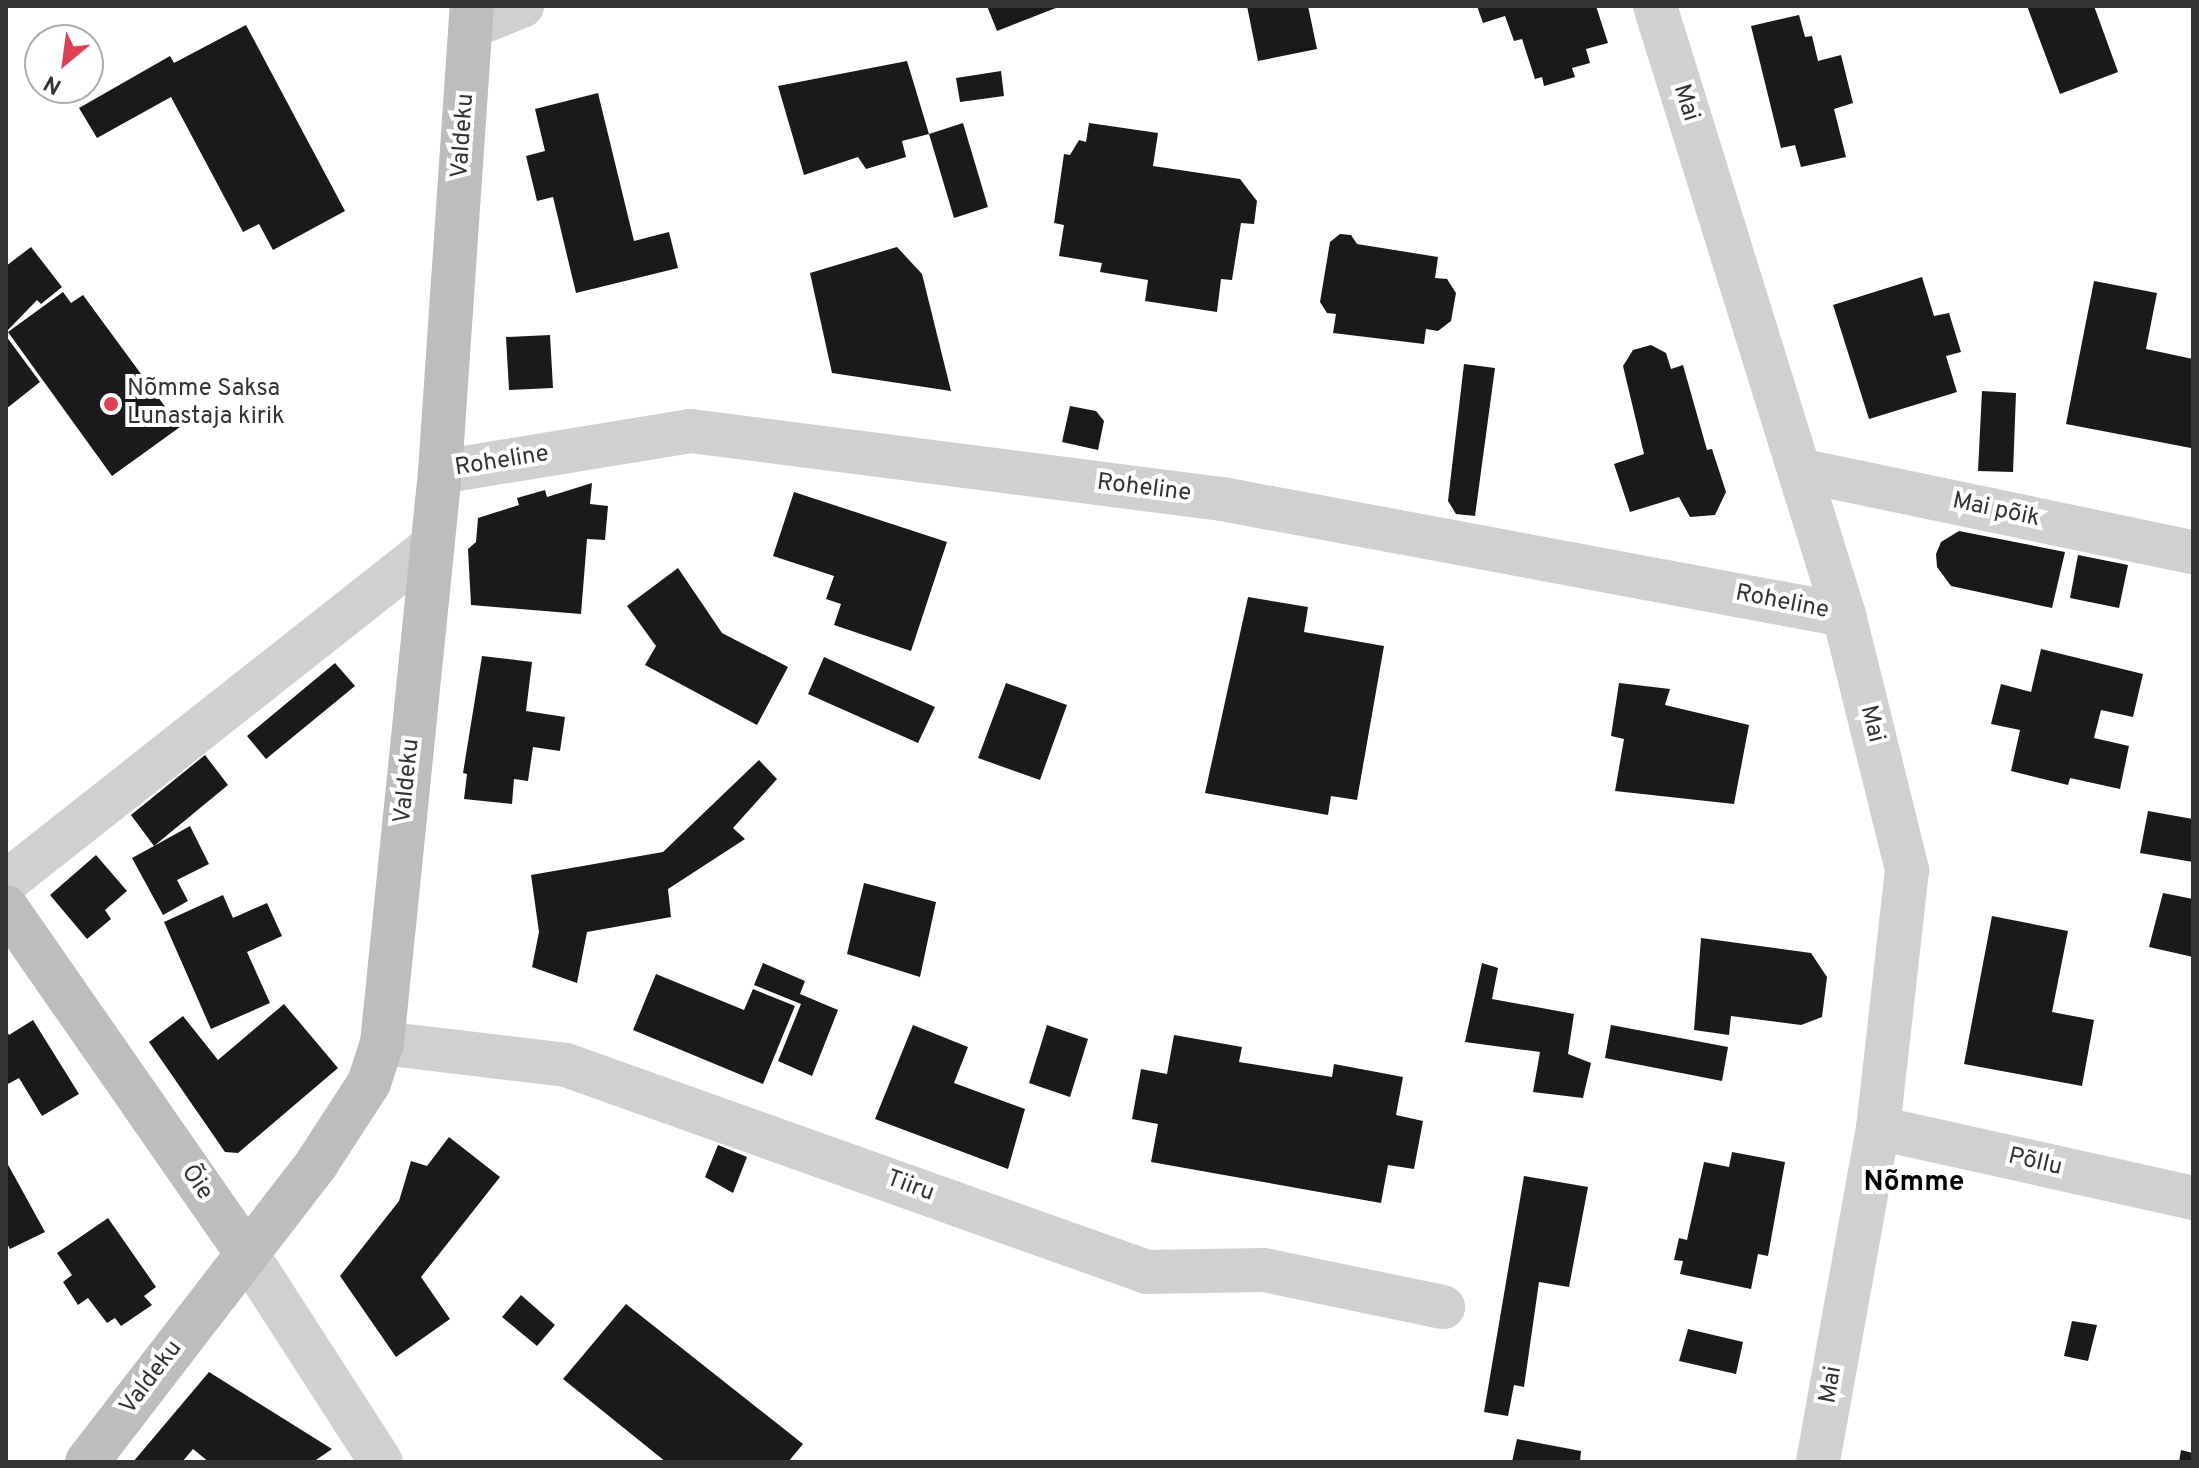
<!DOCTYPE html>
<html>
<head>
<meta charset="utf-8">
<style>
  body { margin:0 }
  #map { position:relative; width:2199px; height:1468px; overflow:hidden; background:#fff; font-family:Overpass,sans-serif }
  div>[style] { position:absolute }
  .building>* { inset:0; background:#1a1a1a }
  .street>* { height:44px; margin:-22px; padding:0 22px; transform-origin:22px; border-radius:22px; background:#d0d0d0 }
  .secondary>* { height:44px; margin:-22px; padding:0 22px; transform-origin:22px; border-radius:22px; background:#bdbdbd }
  .dots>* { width:22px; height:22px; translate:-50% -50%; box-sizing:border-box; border:4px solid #fff; border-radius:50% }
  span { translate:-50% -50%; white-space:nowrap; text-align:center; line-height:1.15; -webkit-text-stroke:8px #fff; paint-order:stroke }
  .street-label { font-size:24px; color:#333 }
  .poi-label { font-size:24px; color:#333 }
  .left { translate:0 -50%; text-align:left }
  .quarter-label { font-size:28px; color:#000; font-weight:700 }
  .frame { position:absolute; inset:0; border:8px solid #333; pointer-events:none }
  .north { position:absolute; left:24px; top:24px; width:80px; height:80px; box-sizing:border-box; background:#fff; border:2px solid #adadad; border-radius:50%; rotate:209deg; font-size:22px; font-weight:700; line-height:32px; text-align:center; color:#333 }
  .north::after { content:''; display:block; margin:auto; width:28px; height:36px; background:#de4154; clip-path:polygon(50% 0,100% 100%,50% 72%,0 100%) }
</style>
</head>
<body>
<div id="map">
  <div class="building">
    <i style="clip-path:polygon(987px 6px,1061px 6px,997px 31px)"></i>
    <i style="clip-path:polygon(1247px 6px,1308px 6px,1317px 49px,1258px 61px)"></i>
    <i style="clip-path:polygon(1477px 6px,1596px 6px,1608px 43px,1586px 49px,1590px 63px,1572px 68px,1575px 77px,1544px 86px,1542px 77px,1535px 79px,1522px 39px,1514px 41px,1505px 16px,1483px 23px)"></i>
    <i style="clip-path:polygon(2027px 6px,2094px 6px,2118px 72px,2060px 94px)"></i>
    <i style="clip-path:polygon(1799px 15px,1805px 37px,1812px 36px,1818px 61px,1841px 55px,1853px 103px,1834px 109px,1846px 157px,1801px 167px,1795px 145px,1781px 148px,1751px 26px)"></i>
    <i style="clip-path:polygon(246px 25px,345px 211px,273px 250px,259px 224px,243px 232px,171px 97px,97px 138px,79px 108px,170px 56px,174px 63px)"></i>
    <i style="clip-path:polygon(907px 61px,929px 134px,902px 141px,906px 157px,866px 169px,858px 157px,804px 175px,778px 86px)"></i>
    <i style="clip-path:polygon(1001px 71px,1004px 96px,960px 102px,956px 78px)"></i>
    <i style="clip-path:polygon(598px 93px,634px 241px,669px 232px,678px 268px,576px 293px,553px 197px,537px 201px,526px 156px,545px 151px,535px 109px)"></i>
    <i style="clip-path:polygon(963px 123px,988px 207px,954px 218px,929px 134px)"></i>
    <i style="clip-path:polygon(1089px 123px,1158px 133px,1153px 166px,1240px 179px,1257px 201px,1254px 224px,1241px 223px,1232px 280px,1221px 279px,1217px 312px,1145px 301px,1148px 280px,1100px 272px,1102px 263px,1059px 256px,1064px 225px,1054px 223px,1064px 154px,1070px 155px,1079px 140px,1086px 142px)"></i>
    <i style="clip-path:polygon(1340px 234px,1351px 235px,1357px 244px,1438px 257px,1435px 278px,1447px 279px,1456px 293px,1451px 321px,1438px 331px,1426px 329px,1424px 344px,1333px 333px,1336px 314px,1327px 313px,1320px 302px,1330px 242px)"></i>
    <i style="clip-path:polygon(31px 247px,62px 287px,41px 304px,37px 300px,8px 330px,6px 266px)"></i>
    <i style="clip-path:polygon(897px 247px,922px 274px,951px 391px,832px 373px,810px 273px)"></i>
    <i style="clip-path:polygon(1922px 277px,1934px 316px,1949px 313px,1961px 352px,1946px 356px,1957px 392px,1869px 419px,1833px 305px)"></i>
    <i style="clip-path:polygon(2094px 281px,2157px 293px,2146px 349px,2193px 359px,2191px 448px,2066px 424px)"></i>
    <i style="clip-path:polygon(63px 292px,71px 303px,83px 295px,180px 427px,112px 476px,8px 332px)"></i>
    <i style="clip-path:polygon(550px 335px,553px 388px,509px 390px,506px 337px)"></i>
    <i style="clip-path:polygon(6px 336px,40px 382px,6px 409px)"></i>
    <i style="clip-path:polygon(1651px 345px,1666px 353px,1671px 369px,1683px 365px,1707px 450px,1712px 449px,1726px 492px,1715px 515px,1690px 517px,1679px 497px,1630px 512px,1614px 464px,1644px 454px,1623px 366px,1633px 350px)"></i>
    <i style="clip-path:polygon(1464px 364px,1495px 368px,1475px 516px,1456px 514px,1448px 501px)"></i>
    <i style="clip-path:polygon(1982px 391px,2016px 393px,2013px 472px,1978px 471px)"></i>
    <i style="clip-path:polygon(1070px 406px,1096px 411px,1104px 421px,1098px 450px,1062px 442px)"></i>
    <i style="clip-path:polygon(592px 483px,590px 504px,608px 506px,605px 540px,587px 539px,581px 614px,471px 605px,468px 549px,476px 542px,478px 518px,519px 505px,517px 498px,545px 490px,547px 497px)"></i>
    <i style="clip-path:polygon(794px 492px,947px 542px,911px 651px,834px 625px,841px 604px,826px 599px,834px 576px,773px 556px)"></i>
    <i style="clip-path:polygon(1959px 531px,2065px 552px,2052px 608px,1951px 586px,1937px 567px,1936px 554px,1941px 542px)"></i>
    <i style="clip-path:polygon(2078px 555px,2128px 565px,2119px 608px,2070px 598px)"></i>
    <i style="clip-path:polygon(678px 568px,722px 633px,788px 667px,757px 725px,645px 665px,656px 646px,627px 606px)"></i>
    <i style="clip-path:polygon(1248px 597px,1308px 607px,1304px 632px,1384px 646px,1357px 800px,1331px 796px,1328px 815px,1205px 793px)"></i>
    <i style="clip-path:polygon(2041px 649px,2143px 674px,2133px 717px,2101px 710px,2094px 738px,2129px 746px,2120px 789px,2070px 778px,2068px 785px,2011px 771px,2020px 730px,1991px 724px,2001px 684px,2031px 692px)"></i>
    <i style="clip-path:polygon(482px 656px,532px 662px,526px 711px,565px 717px,560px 751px,533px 747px,528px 781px,514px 779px,512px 804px,464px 799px,467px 774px,463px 773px)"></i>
    <i style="clip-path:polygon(824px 657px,935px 707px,918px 743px,808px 694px)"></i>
    <i style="clip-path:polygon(335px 663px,355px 686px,266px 759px,247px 736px)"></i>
    <i style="clip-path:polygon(1006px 683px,1067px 705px,1040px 780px,978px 758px)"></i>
    <i style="clip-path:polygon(1619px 683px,1670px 689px,1665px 705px,1749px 725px,1734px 804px,1615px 791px,1624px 739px,1611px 736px)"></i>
    <i style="clip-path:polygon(205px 755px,228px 785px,154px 846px,190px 826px,209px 864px,177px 880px,188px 901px,163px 915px,132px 858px,154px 846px,131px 815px)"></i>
    <i style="clip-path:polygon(759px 760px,777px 779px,733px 828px,745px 839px,668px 889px,671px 917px,587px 932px,577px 983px,532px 967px,539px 932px,531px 875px,663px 852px)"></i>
    <i style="clip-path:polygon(2148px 811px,2193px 819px,2193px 862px,2140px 853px)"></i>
    <i style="clip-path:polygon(96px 855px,127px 891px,105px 910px,111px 919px,87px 939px,50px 895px)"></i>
    <i style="clip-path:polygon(864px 883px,936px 902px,920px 977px,847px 954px)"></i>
    <i style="clip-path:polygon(2163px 893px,2193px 899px,2193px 957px,2149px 947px)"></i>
    <i style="clip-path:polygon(223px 895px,233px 918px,267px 903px,282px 936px,247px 952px,270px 1003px,211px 1029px,164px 922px)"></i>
    <i style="clip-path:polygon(1992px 916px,2068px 931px,2052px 1012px,2094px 1020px,2082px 1086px,1964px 1064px)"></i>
    <i style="clip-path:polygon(1701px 938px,1811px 953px,1827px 977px,1822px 1017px,1801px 1025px,1731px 1016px,1729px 1035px,1694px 1030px)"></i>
    <i style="clip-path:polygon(763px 963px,805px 981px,800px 994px,838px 1010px,812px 1076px,778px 1061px,801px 1004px,754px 985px)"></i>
    <i style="clip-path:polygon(1482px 963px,1498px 968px,1492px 999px,1574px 1014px,1568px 1054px,1591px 1063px,1583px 1098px,1533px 1092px,1540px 1052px,1465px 1042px)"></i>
    <i style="clip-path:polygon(656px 974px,744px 1010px,753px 989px,795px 1006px,763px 1084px,633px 1030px)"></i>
    <i style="clip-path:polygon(284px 1004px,338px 1068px,238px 1153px,225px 1152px,149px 1042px,183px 1016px,218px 1060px)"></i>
    <i style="clip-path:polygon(33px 1020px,79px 1094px,42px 1116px,19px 1078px,6px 1085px,6px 1029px,9px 1035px)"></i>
    <i style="clip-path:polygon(913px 1025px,968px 1047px,954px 1083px,1025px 1109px,1008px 1169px,875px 1119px)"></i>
    <i style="clip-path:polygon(1047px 1025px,1088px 1039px,1070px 1097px,1029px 1083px)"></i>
    <i style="clip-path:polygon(1611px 1025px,1728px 1047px,1722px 1081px,1605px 1058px)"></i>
    <i style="clip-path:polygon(1174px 1035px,1242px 1047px,1239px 1062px,1332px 1077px,1334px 1064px,1403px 1077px,1396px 1115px,1423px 1121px,1414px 1169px,1388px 1165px,1381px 1203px,1151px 1162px,1158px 1124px,1132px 1119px,1141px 1069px,1167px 1074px)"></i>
    <i style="clip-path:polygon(449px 1137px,500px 1177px,421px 1277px,450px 1319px,396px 1357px,340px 1276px,399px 1201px,411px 1161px,427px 1166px)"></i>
    <i style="clip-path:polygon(718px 1145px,747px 1157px,733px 1193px,705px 1177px)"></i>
    <i style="clip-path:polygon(1732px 1152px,1785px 1162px,1768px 1256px,1758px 1254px,1751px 1289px,1680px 1274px,1683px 1261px,1674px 1260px,1679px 1238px,1687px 1240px,1704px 1162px,1729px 1167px)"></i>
    <i style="clip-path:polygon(6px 1161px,45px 1232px,10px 1249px,6px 1242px)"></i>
    <i style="clip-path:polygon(1524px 1176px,1588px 1187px,1569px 1287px,1539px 1282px,1524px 1387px,1514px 1385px,1508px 1416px,1484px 1412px)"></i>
    <i style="clip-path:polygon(108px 1218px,156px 1287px,144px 1296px,152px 1305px,121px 1326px,115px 1318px,107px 1323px,88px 1298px,78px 1305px,63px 1282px,72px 1275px,57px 1253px)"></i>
    <i style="clip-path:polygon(521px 1295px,555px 1325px,537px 1346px,502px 1317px)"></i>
    <i style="clip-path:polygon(626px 1304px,803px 1444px,788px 1462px,666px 1462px,563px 1379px)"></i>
    <i style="clip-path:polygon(2072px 1321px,2097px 1325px,2088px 1361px,2064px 1356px)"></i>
    <i style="clip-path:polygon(1688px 1329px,1743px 1342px,1736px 1374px,1679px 1361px)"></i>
    <i style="clip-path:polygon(209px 1372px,332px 1449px,313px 1462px,209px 1462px,193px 1449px,182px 1462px,133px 1462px)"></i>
    <i style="clip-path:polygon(1517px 1439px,1581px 1451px,1580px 1462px,1512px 1462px)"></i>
    <i style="clip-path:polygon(2181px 1450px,2193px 1453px,2193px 1462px,2179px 1462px)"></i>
  </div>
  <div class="street">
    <i style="left:1655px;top:6px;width:638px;rotate:72.76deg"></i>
    <i style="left:1844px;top:615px;width:263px;rotate:76.1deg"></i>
    <i style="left:1907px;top:870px;width:260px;rotate:96.4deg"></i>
    <i style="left:1878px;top:1128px;width:339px;rotate:100.2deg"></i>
    <i style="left:472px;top:26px;width:54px;rotate:-21.8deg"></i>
    <i style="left:1799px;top:470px;width:402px;rotate:11.8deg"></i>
    <i style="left:440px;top:472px;width:254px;rotate:-9.3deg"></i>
    <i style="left:691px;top:431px;width:535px;rotate:7.3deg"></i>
    <i style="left:1222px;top:499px;width:633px;rotate:10.56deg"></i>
    <i style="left:6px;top:882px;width:543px;rotate:-38.26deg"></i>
    <i style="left:382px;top:1043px;width:185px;rotate:6.8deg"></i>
    <i style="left:566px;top:1065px;width:617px;rotate:19.61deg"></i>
    <i style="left:1147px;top:1272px;width:117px;rotate:-1deg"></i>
    <i style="left:1264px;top:1270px;width:183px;rotate:11.7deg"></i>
    <i style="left:1878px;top:1128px;width:323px;rotate:12.5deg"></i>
    <i style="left:247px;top:1254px;width:247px;rotate:57.2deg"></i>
  </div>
  <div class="secondary">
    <i style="left:6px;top:907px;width:422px;rotate:55.2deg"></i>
    <i style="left:87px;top:1462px;width:377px;rotate:-52.4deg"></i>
    <i style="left:317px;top:1163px;width:95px;rotate:-57deg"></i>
    <i style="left:369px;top:1083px;width:42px;rotate:-72deg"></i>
    <i style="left:382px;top:1043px;width:574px;rotate:-84.2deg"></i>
    <i style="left:440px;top:472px;width:467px;rotate:-86.1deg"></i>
  </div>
  <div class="dots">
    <i style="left:111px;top:404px;background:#de4154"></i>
  </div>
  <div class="street-label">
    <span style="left:1685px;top:103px;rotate:73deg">Mai</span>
    <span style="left:464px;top:136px;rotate:-86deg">Valdeku</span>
    <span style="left:502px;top:462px;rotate:-9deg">Roheline</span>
    <span style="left:1144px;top:489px;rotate:7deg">Roheline</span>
    <span style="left:1996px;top:511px;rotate:12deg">Mai põik</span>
    <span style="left:1782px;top:603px;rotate:11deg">Roheline</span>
    <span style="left:1871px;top:724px;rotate:76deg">Mai</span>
    <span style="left:408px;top:781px;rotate:-84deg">Valdeku</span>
    <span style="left:2035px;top:1163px;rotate:13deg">Põllu</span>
    <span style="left:196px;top:1183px;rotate:56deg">Õie</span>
    <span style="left:910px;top:1187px;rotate:20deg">Tiiru</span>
    <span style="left:152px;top:1378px;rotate:-53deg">Valdeku</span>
    <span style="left:1832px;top:1385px;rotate:-80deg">Mai</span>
  </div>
  <div class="poi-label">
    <span class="left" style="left:127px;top:404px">Nõmme Saksa<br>Lunastaja kirik</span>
  </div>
  <div class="quarter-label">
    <span style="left:1914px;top:1183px">Nõmme</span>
  </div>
  <div class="frame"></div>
  <div class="north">N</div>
</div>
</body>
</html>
